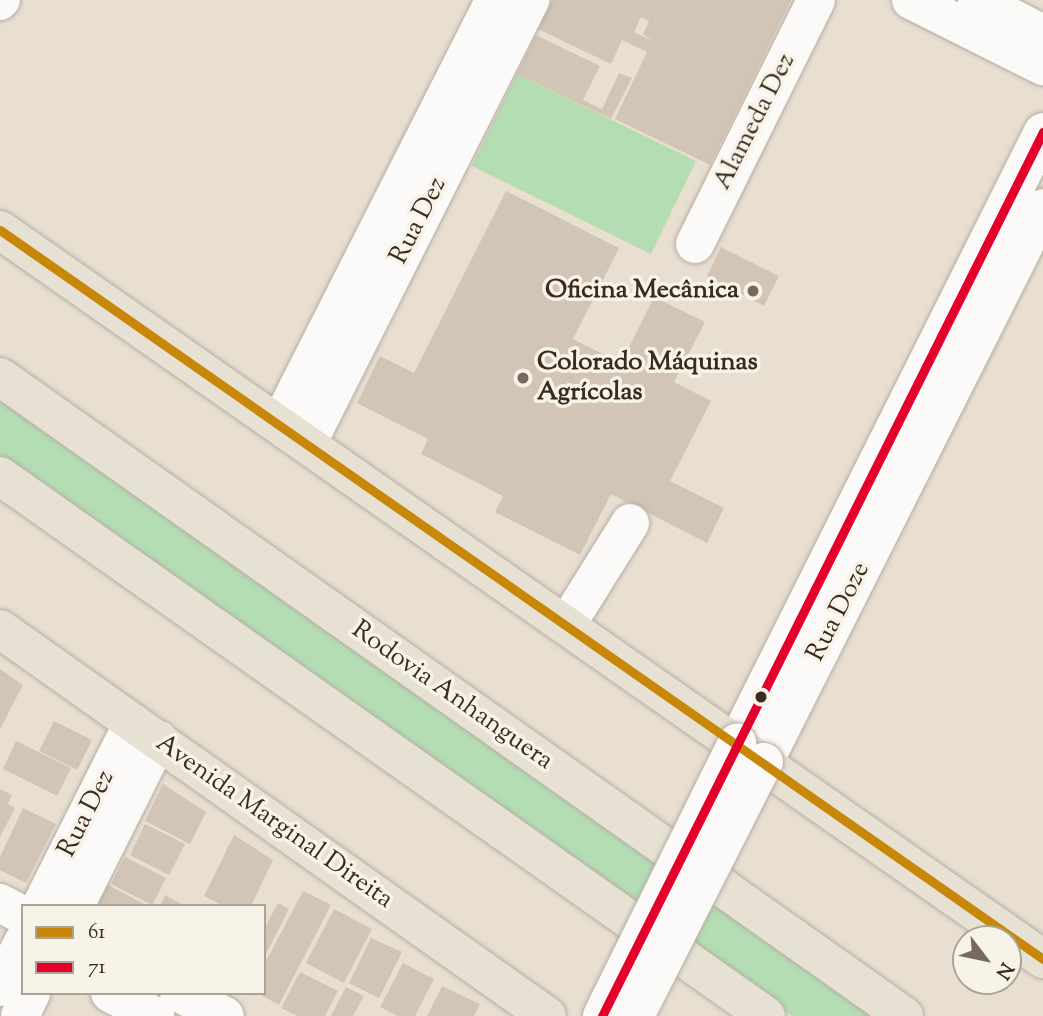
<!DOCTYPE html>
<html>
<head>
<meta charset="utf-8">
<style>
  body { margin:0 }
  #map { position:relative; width:1043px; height:1016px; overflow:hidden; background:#e9dfd1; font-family:"Sorts Mill Goudy",serif }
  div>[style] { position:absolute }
  .green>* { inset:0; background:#b4ddb4 }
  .building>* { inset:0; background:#d2c5b5 }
  .roads { filter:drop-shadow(0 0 2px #b5aea3) drop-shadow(0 0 2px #b5aea3) }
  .minor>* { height:38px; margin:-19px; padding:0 19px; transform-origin:19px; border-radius:19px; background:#fcfaf8 }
  .major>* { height:38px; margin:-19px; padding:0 19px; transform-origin:19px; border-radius:19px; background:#e7e1d4 }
  .highway>* { height:38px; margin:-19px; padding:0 19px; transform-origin:19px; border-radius:19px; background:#e7e1d4 }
  .bridges { filter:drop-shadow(0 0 2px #b5aea3) drop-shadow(0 0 2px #b5aea3) }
  .minor-bridge>* { height:38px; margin:-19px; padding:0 19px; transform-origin:19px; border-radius:19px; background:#fcfaf8 }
  .bus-1>* { height:9px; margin:-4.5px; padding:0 4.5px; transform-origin:4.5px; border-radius:4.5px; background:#c88708 }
  .bus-2>* { height:9px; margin:-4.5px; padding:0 4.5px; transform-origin:4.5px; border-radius:4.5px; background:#e4002b }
  .dots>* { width:19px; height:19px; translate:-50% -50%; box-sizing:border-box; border:4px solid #f7f3e8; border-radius:50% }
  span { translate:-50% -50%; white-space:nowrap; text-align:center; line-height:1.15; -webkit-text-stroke:7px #f7f3e8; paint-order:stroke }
  .street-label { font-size:26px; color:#3b2a1e }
  .poi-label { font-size:26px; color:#3b2a1e; font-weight:700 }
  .right { translate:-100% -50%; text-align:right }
  .left { translate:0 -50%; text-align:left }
  .legend { position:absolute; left:21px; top:904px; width:245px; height:91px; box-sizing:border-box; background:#f7f3e8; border:2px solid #aca397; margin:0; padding:9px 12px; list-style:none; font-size:21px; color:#3b2a1e }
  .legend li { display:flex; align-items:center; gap:14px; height:35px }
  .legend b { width:35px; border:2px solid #aca397 }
  .north { position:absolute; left:952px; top:925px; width:70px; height:70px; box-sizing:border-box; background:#f7f3e8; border:2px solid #aca397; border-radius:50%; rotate:122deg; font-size:19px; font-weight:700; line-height:28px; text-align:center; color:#3b2a1e }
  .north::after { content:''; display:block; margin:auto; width:24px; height:32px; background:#78695d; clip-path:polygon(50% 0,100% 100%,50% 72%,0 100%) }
</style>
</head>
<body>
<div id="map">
  <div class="green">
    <i style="clip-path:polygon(517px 74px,696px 161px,651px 254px,472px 166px)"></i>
    <i style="clip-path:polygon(0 397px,877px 1016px,792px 1016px,708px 957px,0 456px)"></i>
  </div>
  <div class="building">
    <i style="clip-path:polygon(evenodd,552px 0,791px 0,710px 165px,615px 119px,647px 52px,622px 40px,611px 64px,538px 29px,552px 0,641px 17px,649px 21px,643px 34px,652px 41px,634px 32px,641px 17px)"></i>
    <i style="clip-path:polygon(536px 35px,600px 66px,583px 100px,602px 109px,619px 73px,632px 78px,611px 119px,517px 74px)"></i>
    <i style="clip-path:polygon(506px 191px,619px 248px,573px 339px,621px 363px,654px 297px,705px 322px,674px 382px,711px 401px,670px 481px,724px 508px,707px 543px,611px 494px,580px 555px,495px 512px,503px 496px,421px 454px,428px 439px,357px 403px,380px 356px,414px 373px)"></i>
    <i style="clip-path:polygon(721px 247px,779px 276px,764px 306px,707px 276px)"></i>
    <i style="clip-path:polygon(0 669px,23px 685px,0 729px)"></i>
    <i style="clip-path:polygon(54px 721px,92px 740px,77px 770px,39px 751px)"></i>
    <i style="clip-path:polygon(16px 741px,71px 768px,57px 796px,3px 769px)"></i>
    <i style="clip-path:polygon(163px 784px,206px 812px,190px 844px,145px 821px)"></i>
    <i style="clip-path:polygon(0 789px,12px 795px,8px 804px,15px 808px,0 837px)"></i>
    <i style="clip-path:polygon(23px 808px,56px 824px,26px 883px,0 870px,0 857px)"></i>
    <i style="clip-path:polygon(145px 824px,185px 844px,169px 875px,130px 855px)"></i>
    <i style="clip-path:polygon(234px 835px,273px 860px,251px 906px,224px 906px,204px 896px)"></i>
    <i style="clip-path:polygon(125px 857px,166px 878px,152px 905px,111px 884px)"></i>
    <i style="clip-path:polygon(108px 885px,148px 906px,97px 906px)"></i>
    <i style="clip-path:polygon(303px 891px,331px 905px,279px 1005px,257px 993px,264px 993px,264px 965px)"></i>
    <i style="clip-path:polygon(165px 895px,185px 906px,160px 906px)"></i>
    <i style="clip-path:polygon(278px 903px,289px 909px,264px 958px,264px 929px)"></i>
    <i style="clip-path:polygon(334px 909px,372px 929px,344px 983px,306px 963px)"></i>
    <i style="clip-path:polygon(371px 938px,402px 952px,379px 998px,349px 983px)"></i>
    <i style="clip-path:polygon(403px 963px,434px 979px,415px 1016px,397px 1016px,380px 1007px)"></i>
    <i style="clip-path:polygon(300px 972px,338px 991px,325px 1016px,297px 1016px,281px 1008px)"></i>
    <i style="clip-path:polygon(442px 986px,480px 1004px,474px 1016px,427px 1016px)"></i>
    <i style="clip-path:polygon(346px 987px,364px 996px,353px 1016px,331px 1016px)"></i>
  </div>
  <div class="roads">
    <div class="minor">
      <i style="left:911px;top:0;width:148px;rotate:26.6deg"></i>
      <i style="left:977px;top:0;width:74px;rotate:27.3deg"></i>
      <i style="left:0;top:1px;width:1px;rotate:-45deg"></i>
      <i style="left:695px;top:244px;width:272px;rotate:-63.6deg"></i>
      <i style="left:280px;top:423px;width:475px;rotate:-63.1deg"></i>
      <i style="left:308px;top:442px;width:495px;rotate:-63.3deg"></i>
      <i style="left:567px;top:624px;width:119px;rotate:-58deg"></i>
      <i style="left:737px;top:743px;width:683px;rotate:-63.4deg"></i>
      <i style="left:764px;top:762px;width:620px;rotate:-63.27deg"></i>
      <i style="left:0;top:903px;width:26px;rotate:28deg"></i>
      <i style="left:41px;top:906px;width:205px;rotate:-63.3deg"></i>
      <i style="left:75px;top:906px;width:186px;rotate:-63.4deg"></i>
      <i style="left:0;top:987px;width:51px;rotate:-62.9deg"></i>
      <i style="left:110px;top:993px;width:51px;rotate:27.1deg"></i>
      <i style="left:179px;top:993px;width:51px;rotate:26.6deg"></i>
      <i style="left:20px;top:1016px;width:25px;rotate:-64deg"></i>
    </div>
    <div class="major">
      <i style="left:0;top:230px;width:1273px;rotate:34.95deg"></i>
      <i style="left:0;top:629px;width:670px;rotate:35.28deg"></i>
    </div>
    <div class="highway">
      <i style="left:0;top:377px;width:1107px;rotate:35.25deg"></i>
      <i style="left:0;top:476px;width:937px;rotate:35.18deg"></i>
    </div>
  </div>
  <div class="bridges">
    <div class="minor-bridge">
      <i style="left:602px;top:1016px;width:305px;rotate:-63.7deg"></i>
      <i style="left:635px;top:1016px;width:285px;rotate:-63.1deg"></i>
    </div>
  </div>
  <div class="bus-1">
    <i style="left:0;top:230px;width:1273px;rotate:34.95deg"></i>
  </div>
  <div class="bus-2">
    <i style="left:602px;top:1016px;width:988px;rotate:-63.49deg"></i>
  </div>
  <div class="dots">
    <i style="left:753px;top:291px;background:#78695d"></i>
    <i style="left:523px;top:378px;background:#78695d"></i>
    <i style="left:761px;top:697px;background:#3b2a1e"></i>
  </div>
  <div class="street-label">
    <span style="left:755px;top:122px;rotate:-63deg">Alameda Dez</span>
    <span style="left:419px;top:221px;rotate:-63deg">Rua Dez</span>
    <span style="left:839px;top:612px;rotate:-63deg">Rua Doze</span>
    <span style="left:452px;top:696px;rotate:35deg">Rodovia Anhanguera</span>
    <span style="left:87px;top:814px;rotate:-63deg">Rua Dez</span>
    <span style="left:274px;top:822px;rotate:35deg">Avenida Marginal Direita</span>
  </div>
  <div class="poi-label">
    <span class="right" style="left:739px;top:291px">Oficina Mecânica</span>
    <span class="left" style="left:537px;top:378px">Colorado Máquinas<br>Agrícolas</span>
  </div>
  <ul class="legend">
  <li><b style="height:9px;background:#c88708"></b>61</li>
  <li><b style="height:9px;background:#e4002b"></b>71</li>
  </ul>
  <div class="north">N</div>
</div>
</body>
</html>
